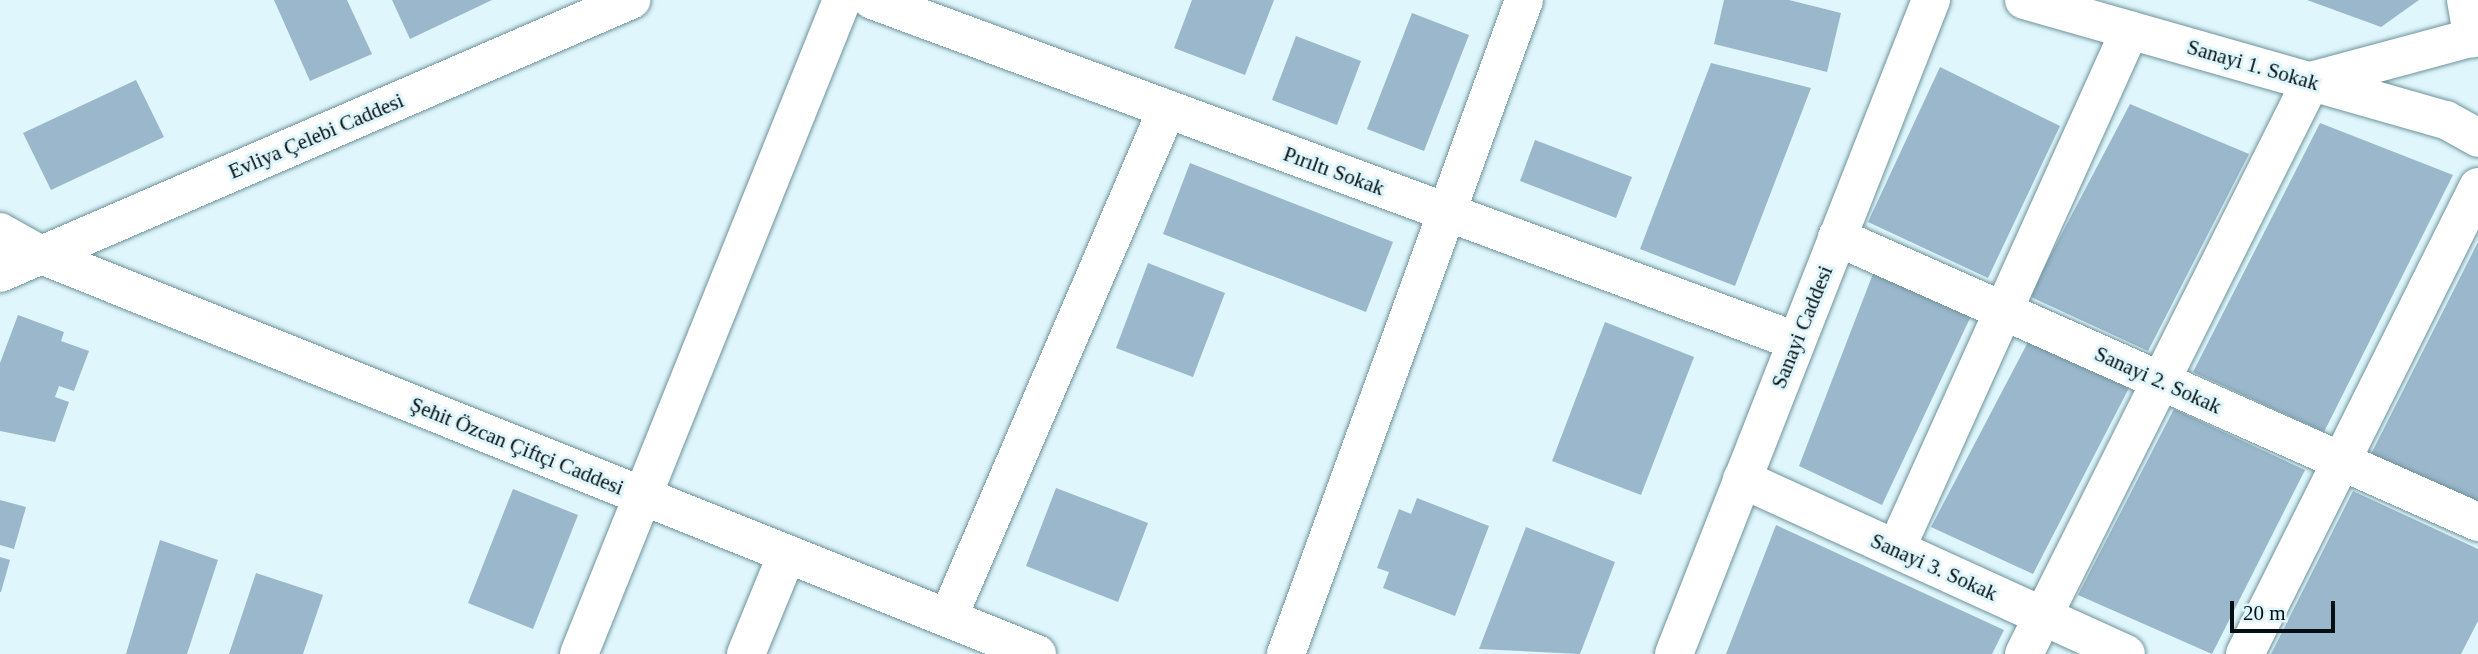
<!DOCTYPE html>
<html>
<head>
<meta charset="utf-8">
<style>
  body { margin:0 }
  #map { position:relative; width:2478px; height:654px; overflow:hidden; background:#dff6fc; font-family:"Times New Roman",serif }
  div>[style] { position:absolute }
  .building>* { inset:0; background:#9bb7cb }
  .roads { filter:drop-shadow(0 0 2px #6e939b) drop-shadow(0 0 2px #6e939b) }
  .minor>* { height:38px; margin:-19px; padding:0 19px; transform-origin:19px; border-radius:19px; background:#fff }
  span { translate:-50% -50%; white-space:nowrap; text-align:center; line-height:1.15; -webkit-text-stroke:6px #dff6fc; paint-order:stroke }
  .street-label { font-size:21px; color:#030f12 }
  .scale { position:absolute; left:2230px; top:601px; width:105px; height:32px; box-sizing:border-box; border:4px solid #030f12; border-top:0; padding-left:9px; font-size:21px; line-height:24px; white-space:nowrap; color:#030f12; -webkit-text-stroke:5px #dff6fc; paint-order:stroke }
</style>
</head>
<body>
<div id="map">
  <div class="building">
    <i style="clip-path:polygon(274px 0,347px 0,372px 54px,310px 81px)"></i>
    <i style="clip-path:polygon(392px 0,492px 0,410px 39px)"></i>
    <i style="clip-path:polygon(1192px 0,1274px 0,1245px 75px,1174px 48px)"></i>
    <i style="clip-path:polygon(1724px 0,1789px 0,1841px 13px,1827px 72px,1714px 44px)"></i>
    <i style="clip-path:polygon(2307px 0,2419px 0,2381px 27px)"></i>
    <i style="clip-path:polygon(1412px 13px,1469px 35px,1424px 151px,1367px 129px)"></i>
    <i style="clip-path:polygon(1296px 36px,1361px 61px,1337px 125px,1272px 100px)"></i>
    <i style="clip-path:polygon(1711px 63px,1811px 88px,1735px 286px,1640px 249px)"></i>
    <i style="clip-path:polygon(1940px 67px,2060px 126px,1988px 278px,1868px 222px)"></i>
    <i style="clip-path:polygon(136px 80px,164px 137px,51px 190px,23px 133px)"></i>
    <i style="clip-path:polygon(2130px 104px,2249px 154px,2148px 351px,2029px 296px)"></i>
    <i style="clip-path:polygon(2320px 123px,2453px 175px,2324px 432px,2193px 372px)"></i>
    <i style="clip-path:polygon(1535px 140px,1632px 177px,1616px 218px,1520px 181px)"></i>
    <i style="clip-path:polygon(1190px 163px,1393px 242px,1366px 312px,1163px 234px)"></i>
    <i style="clip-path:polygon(2478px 242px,2478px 503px,2371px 454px)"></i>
    <i style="clip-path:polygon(1148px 263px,1225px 293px,1193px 377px,1116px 348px)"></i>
    <i style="clip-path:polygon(1874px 271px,1971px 316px,1882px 505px,1799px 466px)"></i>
    <i style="clip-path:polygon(18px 315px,64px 332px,61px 341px,89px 351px,74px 391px,59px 386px,55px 397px,69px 402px,55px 442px,0 431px,0 363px)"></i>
    <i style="clip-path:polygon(1605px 322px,1694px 357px,1641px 495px,1552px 461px)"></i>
    <i style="clip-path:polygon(2028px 342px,2129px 388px,2033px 574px,1931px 527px)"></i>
    <i style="clip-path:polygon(2174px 409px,2305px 470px,2212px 654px,2078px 595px)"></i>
    <i style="clip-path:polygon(1056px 488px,1148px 523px,1118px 602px,1026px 566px)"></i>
    <i style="clip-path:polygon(513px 489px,578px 515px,533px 629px,468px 603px)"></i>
    <i style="clip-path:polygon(2353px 491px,2478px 549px,2478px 621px,2461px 654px,2271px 654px)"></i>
    <i style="clip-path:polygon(1417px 498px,1489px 526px,1455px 616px,1383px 588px,1389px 572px,1377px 568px,1399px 509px,1411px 514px)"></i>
    <i style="clip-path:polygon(0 500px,26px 507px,14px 549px,0 545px)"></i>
    <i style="clip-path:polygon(1776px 525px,2004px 630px,1992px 654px,1726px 654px)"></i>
    <i style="clip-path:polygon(1526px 527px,1615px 562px,1580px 654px,1479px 649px)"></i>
    <i style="clip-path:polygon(160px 540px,218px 560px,187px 654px,126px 654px)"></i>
    <i style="clip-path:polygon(0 557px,10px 560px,1px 592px,0 592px)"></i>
    <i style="clip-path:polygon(256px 573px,323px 595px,303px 654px,229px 654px)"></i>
  </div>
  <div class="roads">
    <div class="minor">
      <i style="left:872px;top:0;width:985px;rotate:20.26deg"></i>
      <i style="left:2024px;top:0;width:439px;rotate:15.9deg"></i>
      <i style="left:2446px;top:120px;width:37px;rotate:29deg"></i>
      <i style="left:2466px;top:0;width:39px;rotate:80deg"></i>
      <i style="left:0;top:232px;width:47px;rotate:29.3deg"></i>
      <i style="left:41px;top:255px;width:1073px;rotate:21.83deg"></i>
      <i style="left:1837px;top:237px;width:702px;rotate:23.97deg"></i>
      <i style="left:0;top:273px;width:688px;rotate:-23.4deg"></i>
      <i style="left:1742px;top:479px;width:422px;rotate:24.5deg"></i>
      <i style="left:1896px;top:549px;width:569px;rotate:-65.73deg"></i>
      <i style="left:948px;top:618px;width:554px;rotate:-66.72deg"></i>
      <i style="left:579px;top:654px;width:705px;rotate:-68.09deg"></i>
      <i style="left:746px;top:654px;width:108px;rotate:-67.7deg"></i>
      <i style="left:1286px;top:654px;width:696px;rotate:-70deg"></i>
      <i style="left:1674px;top:654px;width:703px;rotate:-68.55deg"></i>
      <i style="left:2024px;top:654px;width:641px;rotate:-63.39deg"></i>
      <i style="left:2311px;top:81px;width:173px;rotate:-15.1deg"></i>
      <i style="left:2245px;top:654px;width:522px;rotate:-63.48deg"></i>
    </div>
  </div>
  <div class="street-label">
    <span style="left:2253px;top:65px;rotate:16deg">Sanayi 1. Sokak</span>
    <span style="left:316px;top:136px;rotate:-23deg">Evliya Çelebi Caddesi</span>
    <span style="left:1334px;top:171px;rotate:20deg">Pırıltı Sokak</span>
    <span style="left:1802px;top:327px;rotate:-68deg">Sanayi Caddesi</span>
    <span style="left:2158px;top:380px;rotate:24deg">Sanayi 2. Sokak</span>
    <span style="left:517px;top:446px;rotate:22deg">Şehit Özcan Çiftçi Caddesi</span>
    <span style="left:1934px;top:567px;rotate:24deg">Sanayi 3. Sokak</span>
  </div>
  <div class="scale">20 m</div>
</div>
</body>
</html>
